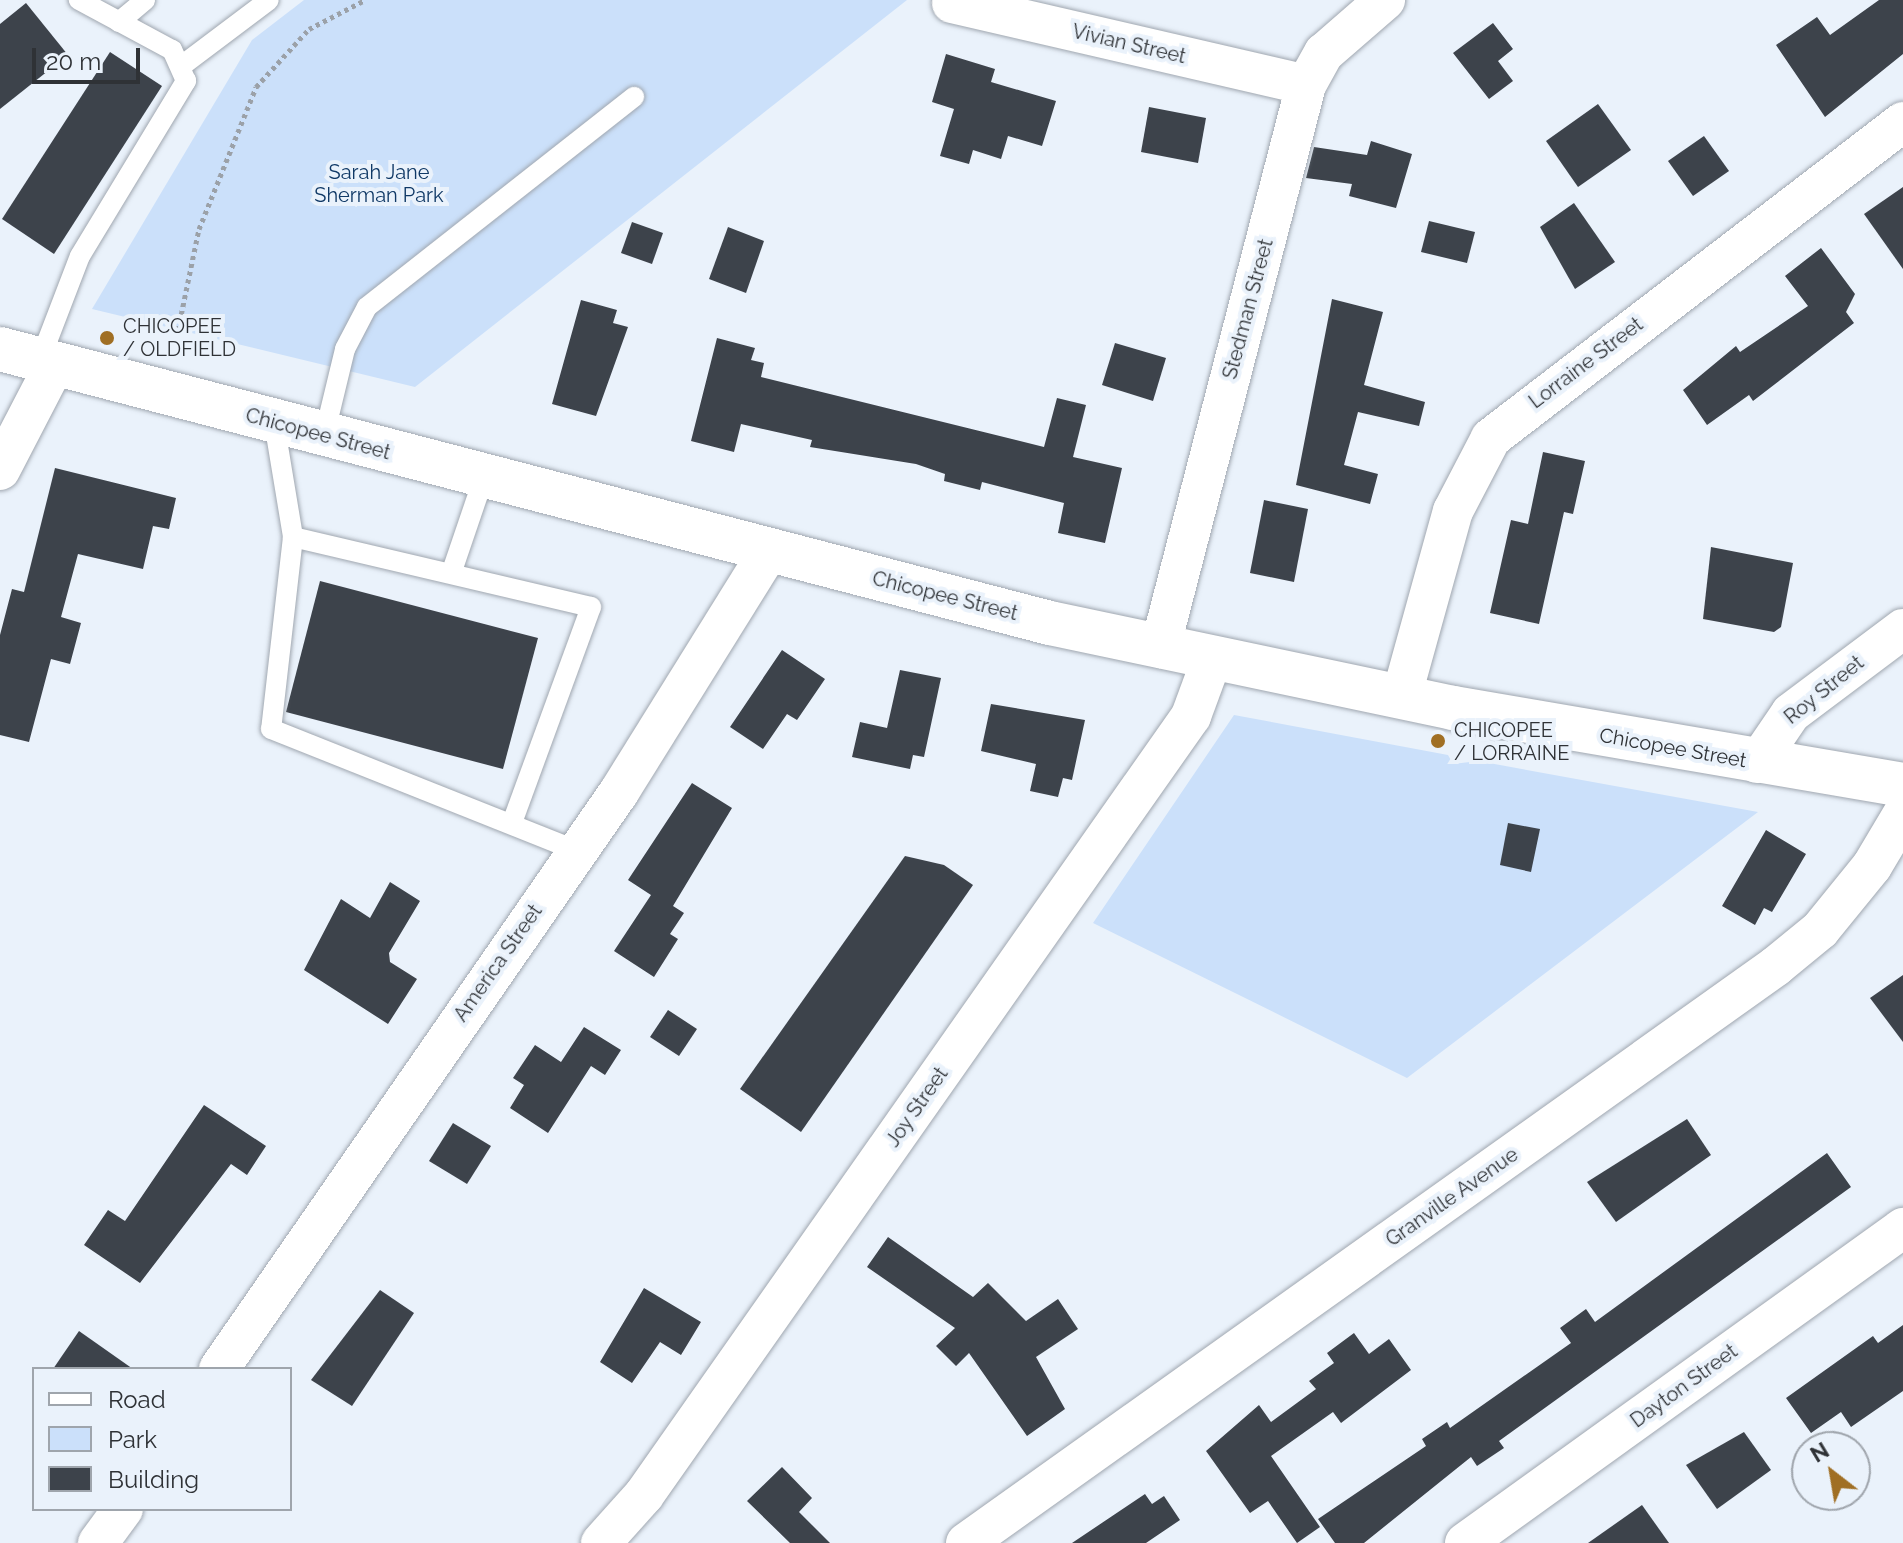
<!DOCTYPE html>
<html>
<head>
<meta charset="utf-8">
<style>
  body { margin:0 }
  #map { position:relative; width:1903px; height:1543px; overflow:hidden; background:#eaf2fb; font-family:Raleway,sans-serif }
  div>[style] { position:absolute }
  .green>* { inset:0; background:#cbe0fa }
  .building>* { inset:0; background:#3d434b }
  .path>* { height:5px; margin-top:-2.5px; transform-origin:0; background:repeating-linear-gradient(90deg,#9ba1a8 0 4px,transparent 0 8px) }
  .roads { filter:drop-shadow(0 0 2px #a0a7b0) drop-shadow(0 0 2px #a0a7b0) }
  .lane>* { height:20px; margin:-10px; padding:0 10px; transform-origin:10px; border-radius:10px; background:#fff }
  .street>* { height:40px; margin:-20px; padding:0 20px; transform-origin:20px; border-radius:20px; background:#fff }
  .secondary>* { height:44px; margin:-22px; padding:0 22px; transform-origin:22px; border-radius:22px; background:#fff }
  .dots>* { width:22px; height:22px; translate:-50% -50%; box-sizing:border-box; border:4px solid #eaf2fb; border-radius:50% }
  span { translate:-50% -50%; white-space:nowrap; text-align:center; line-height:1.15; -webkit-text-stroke:8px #eaf2fb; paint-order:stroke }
  .street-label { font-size:20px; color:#2f3236 }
  .park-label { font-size:20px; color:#103966 }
  .poi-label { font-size:20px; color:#2f3236 }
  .left { translate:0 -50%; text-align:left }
  .legend { position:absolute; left:32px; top:1367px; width:260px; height:144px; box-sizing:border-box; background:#eaf2fb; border:2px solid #9fa5ac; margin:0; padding:10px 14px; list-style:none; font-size:24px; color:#2f3236 }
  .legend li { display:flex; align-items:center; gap:16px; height:40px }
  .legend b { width:40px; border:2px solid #9fa5ac }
  .north { position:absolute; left:1791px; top:1431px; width:80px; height:80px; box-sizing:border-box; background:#eaf2fb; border:2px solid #9fa5ac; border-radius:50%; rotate:329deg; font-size:22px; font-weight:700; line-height:32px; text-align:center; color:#2f3236 }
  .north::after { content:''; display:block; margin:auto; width:28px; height:36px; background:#a06f24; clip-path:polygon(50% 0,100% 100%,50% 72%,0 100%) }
  .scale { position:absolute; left:32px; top:48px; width:108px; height:36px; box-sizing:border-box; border:4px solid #2f3236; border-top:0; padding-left:10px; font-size:24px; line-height:28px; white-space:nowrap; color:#2f3236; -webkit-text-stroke:6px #eaf2fb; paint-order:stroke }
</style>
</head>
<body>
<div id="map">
  <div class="green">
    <i style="clip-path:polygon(304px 0,907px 0,415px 387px,92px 309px,252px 40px)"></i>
    <i style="clip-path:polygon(1234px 715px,1448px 755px,1453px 764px,1478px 761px,1758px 812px,1407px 1078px,1093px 923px)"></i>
  </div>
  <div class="building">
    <i style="clip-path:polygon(1879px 0,1903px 0,1903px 54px,1825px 117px,1776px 45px,1817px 17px,1830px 35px)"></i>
    <i style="clip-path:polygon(26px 3px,68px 55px,0 109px,0 24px)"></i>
    <i style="clip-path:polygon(1493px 23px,1513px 49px,1498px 61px,1513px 81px,1489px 99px,1453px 53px)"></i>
    <i style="clip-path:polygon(110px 52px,162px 86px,54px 254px,2px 219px)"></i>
    <i style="clip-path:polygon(946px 54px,995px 69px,991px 82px,1056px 101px,1042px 146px,1008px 136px,1001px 159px,973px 150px,969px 164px,940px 156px,954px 109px,932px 102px)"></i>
    <i style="clip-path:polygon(1598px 104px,1631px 150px,1578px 187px,1546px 141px)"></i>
    <i style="clip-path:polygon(1149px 107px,1206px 118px,1198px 163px,1141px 152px)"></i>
    <i style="clip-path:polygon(1704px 136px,1729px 171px,1693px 196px,1668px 161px)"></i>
    <i style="clip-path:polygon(1371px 141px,1412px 154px,1396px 208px,1349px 196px,1352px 184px,1306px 178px,1314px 147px,1367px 155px)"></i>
    <i style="clip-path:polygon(1903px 187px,1903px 269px,1864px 214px)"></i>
    <i style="clip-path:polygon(1574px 203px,1615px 262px,1575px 289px,1540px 227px)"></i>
    <i style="clip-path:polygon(1429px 221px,1475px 232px,1467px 263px,1421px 252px)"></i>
    <i style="clip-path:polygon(632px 222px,663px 233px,652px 264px,621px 253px)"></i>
    <i style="clip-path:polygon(728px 227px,764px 241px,746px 293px,709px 279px)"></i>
    <i style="clip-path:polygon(1821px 248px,1855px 294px,1846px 312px,1854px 323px,1753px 401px,1749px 395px,1707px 425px,1683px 390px,1736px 346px,1740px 352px,1808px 306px,1785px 276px)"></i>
    <i style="clip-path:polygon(1332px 299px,1383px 312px,1364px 385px,1425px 402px,1419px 426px,1358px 412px,1344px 465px,1378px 474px,1370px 504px,1296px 485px)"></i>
    <i style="clip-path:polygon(581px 300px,617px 310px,613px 323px,628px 327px,596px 416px,552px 404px)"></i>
    <i style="clip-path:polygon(717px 338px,755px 348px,751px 360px,764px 363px,761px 377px,1044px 447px,1057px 398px,1086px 405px,1073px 457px,1122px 468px,1105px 543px,1058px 533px,1064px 503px,982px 482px,980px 490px,944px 481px,945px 474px,916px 464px,810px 447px,812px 440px,741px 424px,734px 452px,691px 441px)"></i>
    <i style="clip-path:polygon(1115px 343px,1166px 358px,1153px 401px,1102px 385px)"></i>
    <i style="clip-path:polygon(1543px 452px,1585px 461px,1573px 514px,1564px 512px,1539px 624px,1490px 613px,1511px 520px,1528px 524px)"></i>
    <i style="clip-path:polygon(55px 468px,176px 498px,169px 529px,153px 526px,143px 569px,78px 554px,61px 617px,81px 623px,70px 664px,51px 659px,29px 742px,0 735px,0 635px,12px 589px,24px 592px)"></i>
    <i style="clip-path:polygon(1264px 500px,1308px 509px,1294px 582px,1250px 573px)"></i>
    <i style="clip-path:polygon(1711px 547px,1793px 563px,1781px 627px,1774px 632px,1703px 619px)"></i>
    <i style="clip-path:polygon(320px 581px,538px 638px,503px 769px,286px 712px)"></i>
    <i style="clip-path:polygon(782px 650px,825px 679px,797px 720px,787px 714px,763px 749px,730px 727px)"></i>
    <i style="clip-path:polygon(900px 670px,941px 678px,924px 757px,913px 755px,910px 769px,852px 757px,860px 722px,887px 728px)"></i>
    <i style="clip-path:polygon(991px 704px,1085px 720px,1072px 780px,1063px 778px,1058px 797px,1030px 791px,1036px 764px,981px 751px)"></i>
    <i style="clip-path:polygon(692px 783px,732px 808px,673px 906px,684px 913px,670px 934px,678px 939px,654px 977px,614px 951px,651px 895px,628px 880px)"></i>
    <i style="clip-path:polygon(1508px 823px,1540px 829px,1531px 872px,1500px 865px)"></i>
    <i style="clip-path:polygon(1766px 830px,1806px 854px,1772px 912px,1764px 908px,1755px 925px,1722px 906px)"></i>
    <i style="clip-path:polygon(905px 856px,944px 865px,973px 885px,801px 1132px,740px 1089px)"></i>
    <i style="clip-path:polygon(390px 882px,420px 901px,389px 953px,390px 962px,417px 979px,388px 1024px,304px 970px,341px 899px,370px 918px)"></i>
    <i style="clip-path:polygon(1903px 975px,1903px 1042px,1870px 998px)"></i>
    <i style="clip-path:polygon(668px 1010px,697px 1029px,679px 1056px,650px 1037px)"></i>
    <i style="clip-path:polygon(584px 1027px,621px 1050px,605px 1075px,591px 1066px,548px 1133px,510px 1108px,524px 1085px,513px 1078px,535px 1045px,561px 1062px)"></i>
    <i style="clip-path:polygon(204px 1105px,266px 1146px,247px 1175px,231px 1164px,140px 1283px,84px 1245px,108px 1210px,125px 1221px)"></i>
    <i style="clip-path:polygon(1687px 1119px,1711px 1155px,1616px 1222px,1587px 1182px)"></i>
    <i style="clip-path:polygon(453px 1123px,491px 1146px,467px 1184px,429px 1161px)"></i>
    <i style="clip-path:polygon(1827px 1153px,1851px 1187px,1499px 1441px,1504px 1448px,1477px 1466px,1471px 1457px,1364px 1543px,1335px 1543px,1318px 1519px,1426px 1446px,1422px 1439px,1447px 1422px,1450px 1428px,1571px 1343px,1560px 1328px,1586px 1309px,1595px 1322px)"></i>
    <i style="clip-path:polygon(888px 1237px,973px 1297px,988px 1283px,1026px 1321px,1058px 1299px,1078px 1329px,1036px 1357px,1065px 1409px,1027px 1436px,969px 1353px,956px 1366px,936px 1346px,955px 1328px,867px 1267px)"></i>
    <i style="clip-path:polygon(644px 1288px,701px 1322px,681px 1355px,660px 1342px,632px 1383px,600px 1362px)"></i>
    <i style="clip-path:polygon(380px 1290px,414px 1313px,352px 1406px,311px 1380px)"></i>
    <i style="clip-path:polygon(1903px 1325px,1903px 1391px,1851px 1427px,1841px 1412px,1811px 1433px,1786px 1398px,1873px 1336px,1878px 1343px)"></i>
    <i style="clip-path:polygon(79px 1331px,133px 1369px,53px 1369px)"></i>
    <i style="clip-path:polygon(1354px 1333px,1369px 1354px,1389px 1339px,1411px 1370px,1341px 1423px,1333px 1412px,1271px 1456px,1320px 1527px,1297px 1543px,1268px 1501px,1250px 1513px,1206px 1451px,1259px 1405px,1271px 1422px,1316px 1389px,1309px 1381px,1334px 1363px,1327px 1353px)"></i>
    <i style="clip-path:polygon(1744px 1432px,1771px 1470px,1717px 1509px,1686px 1465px)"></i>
    <i style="clip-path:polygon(782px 1467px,812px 1498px,799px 1512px,830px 1543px,790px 1543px,747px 1501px)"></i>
    <i style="clip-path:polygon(1145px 1494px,1152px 1504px,1164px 1496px,1180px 1520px,1146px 1543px,1072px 1543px)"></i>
    <i style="clip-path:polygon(1642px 1505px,1669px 1543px,1588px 1543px)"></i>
  </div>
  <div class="path">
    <i style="left:178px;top:330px;width:103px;rotate:-78.3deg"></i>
    <i style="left:199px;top:229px;width:153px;rotate:-68.1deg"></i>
    <i style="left:256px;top:87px;width:79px;rotate:-47.6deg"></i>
    <i style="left:309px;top:29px;width:63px;rotate:-27.4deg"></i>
  </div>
  <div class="roads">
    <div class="lane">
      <i style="left:119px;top:22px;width:34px;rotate:-40deg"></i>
      <i style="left:184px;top:64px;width:106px;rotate:-37deg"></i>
      <i style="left:40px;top:360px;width:111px;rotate:-69deg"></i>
      <i style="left:80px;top:256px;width:205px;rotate:-58.8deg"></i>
      <i style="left:186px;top:81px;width:34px;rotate:-114deg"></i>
      <i style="left:172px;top:50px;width:106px;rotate:-151.7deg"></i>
      <i style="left:274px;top:422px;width:117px;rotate:80.6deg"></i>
      <i style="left:293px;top:537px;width:193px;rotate:96.5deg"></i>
      <i style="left:271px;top:729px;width:329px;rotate:21.7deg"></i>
      <i style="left:324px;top:436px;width:89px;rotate:-76.4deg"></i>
      <i style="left:345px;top:349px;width:47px;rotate:-62.4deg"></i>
      <i style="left:367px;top:307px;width:340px;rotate:-38.2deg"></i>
      <i style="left:293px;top:537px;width:306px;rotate:13.2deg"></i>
      <i style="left:591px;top:607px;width:230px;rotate:110.1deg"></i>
      <i style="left:452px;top:571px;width:99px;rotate:-71.2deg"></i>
    </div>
    <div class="street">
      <i style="left:952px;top:3px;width:363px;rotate:13deg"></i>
      <i style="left:0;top:470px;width:119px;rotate:-62.6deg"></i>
      <i style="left:1160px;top:648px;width:582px;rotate:-75.46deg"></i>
      <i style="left:1306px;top:85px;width:37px;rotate:-61deg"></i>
      <i style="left:1324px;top:53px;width:81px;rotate:-41deg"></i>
      <i style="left:1401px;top:698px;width:194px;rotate:-74.5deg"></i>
      <i style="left:1453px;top:511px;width:82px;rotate:-62.5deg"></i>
      <i style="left:1491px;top:438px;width:519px;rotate:-37.49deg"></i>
      <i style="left:1757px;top:763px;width:60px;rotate:-55.8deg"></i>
      <i style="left:1791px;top:713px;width:140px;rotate:-36.9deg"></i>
      <i style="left:219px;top:1369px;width:702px;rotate:-55.27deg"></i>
      <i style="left:619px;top:792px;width:284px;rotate:-58.1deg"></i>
      <i style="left:98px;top:1543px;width:42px;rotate:-53.7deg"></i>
      <i style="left:601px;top:1543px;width:64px;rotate:-48.1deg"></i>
      <i style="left:644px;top:1495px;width:952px;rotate:-54.92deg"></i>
      <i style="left:1191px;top:716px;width:61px;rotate:-69.8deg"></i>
      <i style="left:966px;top:1543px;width:994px;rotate:-35.46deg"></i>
      <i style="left:1776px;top:966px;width:57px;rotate:-39.3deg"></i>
      <i style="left:1820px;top:930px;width:82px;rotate:-50.9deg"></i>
      <i style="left:1872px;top:866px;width:61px;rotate:-59.2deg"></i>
      <i style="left:1465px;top:1543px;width:540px;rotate:-35.72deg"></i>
    </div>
    <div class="secondary">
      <i style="left:0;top:349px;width:1085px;rotate:14.63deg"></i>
      <i style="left:1050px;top:623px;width:412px;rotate:11.9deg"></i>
      <i style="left:1453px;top:708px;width:457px;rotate:9.7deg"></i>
    </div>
  </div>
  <div class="dots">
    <i style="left:107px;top:338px;background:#a06f24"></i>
    <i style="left:1438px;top:741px;background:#a06f24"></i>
  </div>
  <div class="street-label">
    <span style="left:1129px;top:44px;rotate:13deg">Vivian Street</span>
    <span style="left:1248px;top:309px;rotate:-75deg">Stedman Street</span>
    <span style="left:1586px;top:363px;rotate:-37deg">Lorraine Street</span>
    <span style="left:318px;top:434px;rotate:15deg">Chicopee Street</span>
    <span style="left:945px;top:596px;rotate:14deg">Chicopee Street</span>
    <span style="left:1824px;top:690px;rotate:-39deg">Roy Street</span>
    <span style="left:1673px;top:748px;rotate:10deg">Chicopee Street</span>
    <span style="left:498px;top:963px;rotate:-55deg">America Street</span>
    <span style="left:917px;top:1107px;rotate:-55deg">Joy Street</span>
    <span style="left:1452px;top:1197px;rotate:-35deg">Granville Avenue</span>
    <span style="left:1684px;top:1386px;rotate:-36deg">Dayton Street</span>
  </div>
  <div class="park-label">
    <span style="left:379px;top:184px">Sarah Jane<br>Sherman Park</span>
  </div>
  <div class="poi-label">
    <span class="left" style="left:123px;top:338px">CHICOPEE<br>/ OLDFIELD</span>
    <span class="left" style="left:1454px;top:742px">CHICOPEE<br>/ LORRAINE</span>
  </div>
  <ul class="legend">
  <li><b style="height:10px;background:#fff"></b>Road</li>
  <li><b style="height:22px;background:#cbe0fa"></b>Park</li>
  <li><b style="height:22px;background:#3d434b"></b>Building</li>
  </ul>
  <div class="north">N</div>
  <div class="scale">20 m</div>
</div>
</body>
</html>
